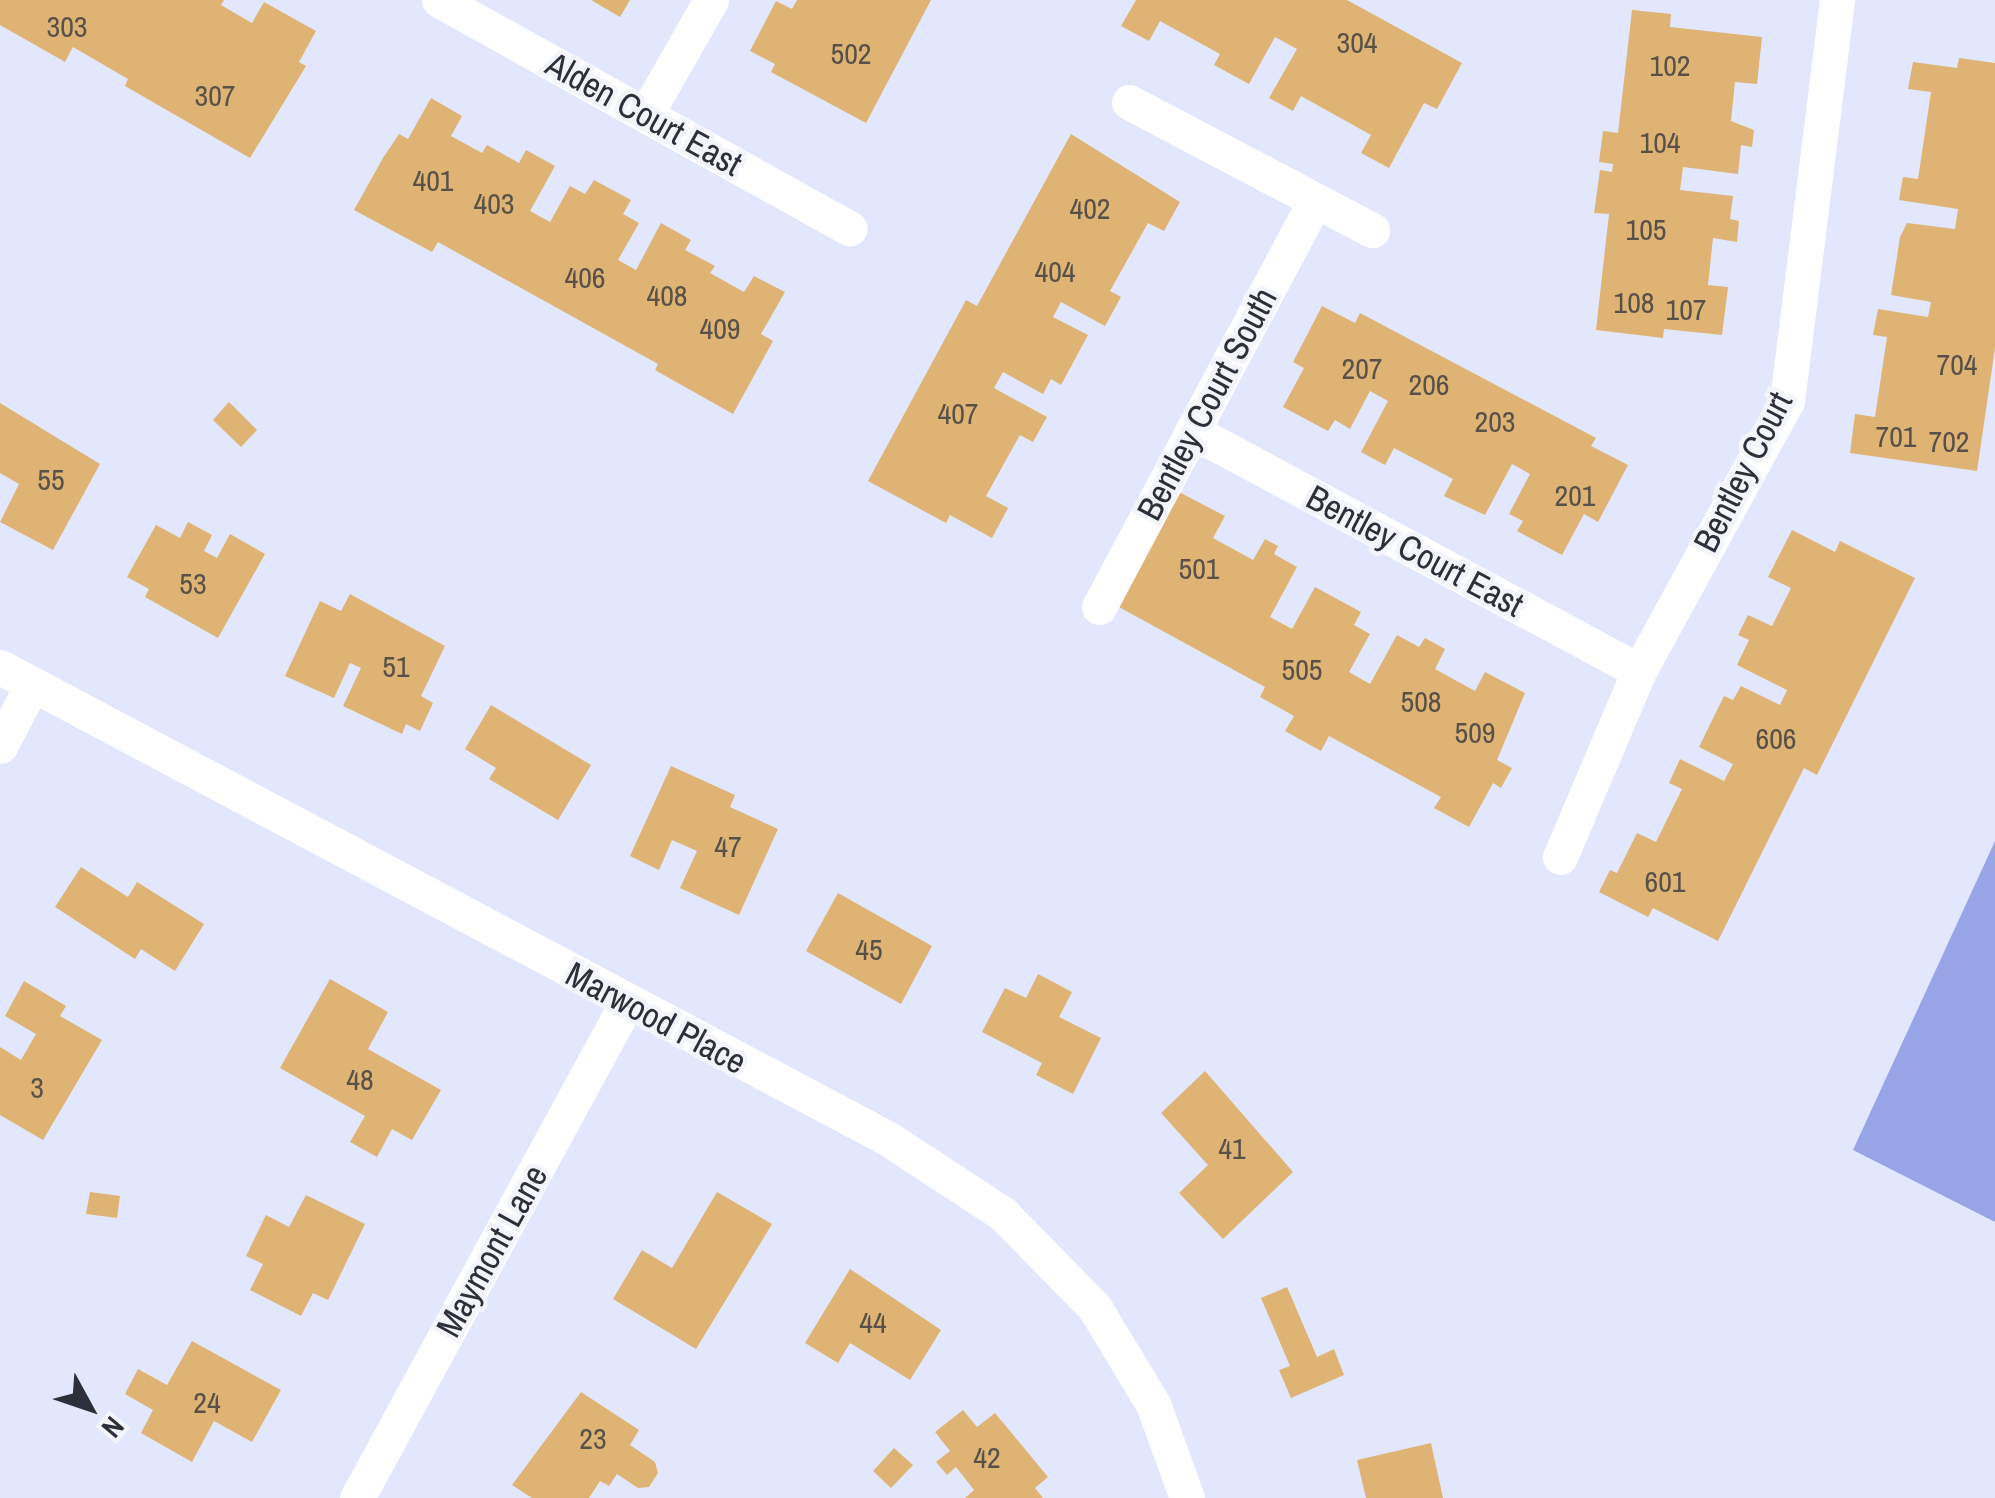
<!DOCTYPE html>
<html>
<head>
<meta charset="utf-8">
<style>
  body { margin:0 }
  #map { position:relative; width:1995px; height:1498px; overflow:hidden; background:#e2e7fe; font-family:"Archivo Narrow",sans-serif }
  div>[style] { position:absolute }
  .forest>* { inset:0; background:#97a5e6 }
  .building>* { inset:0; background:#deb374 }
  .street>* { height:35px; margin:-17.5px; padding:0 17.5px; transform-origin:17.5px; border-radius:17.5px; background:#fff }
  span { translate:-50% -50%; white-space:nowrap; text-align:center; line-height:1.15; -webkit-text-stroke:9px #f4f5fb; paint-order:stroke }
  .number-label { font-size:30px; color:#595148 }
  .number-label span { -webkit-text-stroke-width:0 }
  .street-label { font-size:35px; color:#2d303a }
  .north { position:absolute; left:40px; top:1358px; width:100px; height:100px; -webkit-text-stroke:8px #f4f5fb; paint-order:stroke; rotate:130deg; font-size:28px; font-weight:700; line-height:40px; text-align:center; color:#2d303a }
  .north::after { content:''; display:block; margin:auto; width:35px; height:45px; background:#2d303a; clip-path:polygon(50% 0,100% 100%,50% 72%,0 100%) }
</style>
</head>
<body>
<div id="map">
  <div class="forest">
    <i style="clip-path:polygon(1995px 841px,1995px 1222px,1853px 1150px)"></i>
  </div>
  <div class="building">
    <i style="clip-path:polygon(0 0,224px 0,221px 5px,252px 23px,264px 2px,316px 31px,299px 62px,306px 66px,250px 158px,125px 86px,128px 79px,73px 47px,65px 62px,0 25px)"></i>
    <i style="clip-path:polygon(591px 0,630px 0,620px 17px)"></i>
    <i style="clip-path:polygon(797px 0,931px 0,866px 123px,771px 72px,775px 64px,750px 51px,776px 1px,792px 9px)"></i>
    <i style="clip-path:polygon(1136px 0,1347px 0,1462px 63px,1437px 109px,1424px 103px,1389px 168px,1361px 153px,1371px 135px,1301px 96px,1293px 111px,1269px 98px,1297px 49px,1275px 37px,1249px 84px,1214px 65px,1220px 54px,1160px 21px,1149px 41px,1121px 26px)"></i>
    <i style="clip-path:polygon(1632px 10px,1671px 14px,1670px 27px,1762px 37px,1757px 84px,1735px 82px,1731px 121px,1754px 130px,1752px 147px,1741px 145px,1738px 174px,1683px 167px,1680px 190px,1733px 196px,1730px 219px,1739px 221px,1737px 242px,1713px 238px,1708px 285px,1728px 287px,1722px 335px,1664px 329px,1663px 338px,1596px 330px,1609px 214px,1594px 213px,1600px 170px,1612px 172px,1613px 164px,1599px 162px,1603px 131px,1618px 133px)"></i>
    <i style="clip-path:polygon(1959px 58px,1995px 63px,1995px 348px,1977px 471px,1850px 453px,1855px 414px,1875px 417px,1887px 337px,1873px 335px,1878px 309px,1928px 317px,1931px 302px,1891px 295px,1900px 237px,1907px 223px,1955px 229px,1958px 209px,1899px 200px,1903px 177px,1918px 179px,1931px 92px,1908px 89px,1913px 62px,1957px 68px)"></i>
    <i style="clip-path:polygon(431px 98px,462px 116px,451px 136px,482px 153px,487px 145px,519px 163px,526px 150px,555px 166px,530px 211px,550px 222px,570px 186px,585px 194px,594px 180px,631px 200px,623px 214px,639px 223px,618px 260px,636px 270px,661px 223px,691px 240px,685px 250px,715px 266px,710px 273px,744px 292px,754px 276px,785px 292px,761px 334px,773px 341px,733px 414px,655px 370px,658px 364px,438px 242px,432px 252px,354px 210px,383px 158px,399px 134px,408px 139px)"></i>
    <i style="clip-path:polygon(1071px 134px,1180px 202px,1164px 231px,1148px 223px,1110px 291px,1121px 297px,1105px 326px,1061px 302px,1053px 317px,1088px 335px,1061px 385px,1051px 379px,1043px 394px,1003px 372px,994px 388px,1047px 417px,1033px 442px,1020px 435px,986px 496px,1008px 508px,992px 538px,950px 515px,946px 523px,868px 481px,966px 300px,977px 306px)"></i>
    <i style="clip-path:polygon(1322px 306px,1355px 323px,1360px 313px,1596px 438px,1591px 446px,1628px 465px,1598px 522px,1584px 514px,1562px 555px,1517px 531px,1523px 521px,1509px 514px,1530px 474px,1512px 464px,1485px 515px,1444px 496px,1453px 479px,1394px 448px,1385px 465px,1361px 452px,1388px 401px,1370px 391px,1350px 429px,1335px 420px,1328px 431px,1283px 407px,1304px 368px,1293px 362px)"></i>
    <i style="clip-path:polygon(229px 402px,257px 430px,241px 447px,213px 420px)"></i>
    <i style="clip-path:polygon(0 403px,100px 464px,53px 550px,0 522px,19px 484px,0 473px)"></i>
    <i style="clip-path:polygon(1179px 492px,1225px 516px,1213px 538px,1253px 560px,1265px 539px,1278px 546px,1274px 554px,1297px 567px,1270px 617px,1292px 629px,1315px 587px,1361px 612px,1354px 625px,1370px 634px,1349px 672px,1370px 684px,1397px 635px,1419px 647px,1425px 638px,1445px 649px,1435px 669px,1475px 691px,1485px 672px,1525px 693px,1497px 760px,1512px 768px,1501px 788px,1493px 783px,1469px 827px,1434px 808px,1441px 797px,1329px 736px,1321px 751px,1285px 731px,1294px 716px,1260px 697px,1265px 687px,1108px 601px)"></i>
    <i style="clip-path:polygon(188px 522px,212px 535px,204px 551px,217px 558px,230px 534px,265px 554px,218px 638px,145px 597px,149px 589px,127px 577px,156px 525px,180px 538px)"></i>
    <i style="clip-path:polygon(1792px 530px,1835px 552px,1840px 541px,1915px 578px,1817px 775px,1804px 768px,1718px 941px,1653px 908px,1648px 917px,1599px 892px,1610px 870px,1617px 873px,1637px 833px,1656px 842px,1682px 789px,1669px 783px,1680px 759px,1724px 781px,1733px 764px,1699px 747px,1724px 696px,1733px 700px,1741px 686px,1780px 705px,1787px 690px,1737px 665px,1749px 640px,1738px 635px,1748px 615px,1772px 626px,1791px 588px,1768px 577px)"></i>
    <i style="clip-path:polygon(350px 594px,445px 646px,421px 696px,433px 703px,420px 731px,406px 724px,402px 734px,343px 706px,361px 668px,350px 663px,334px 698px,285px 676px,320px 601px,341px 611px)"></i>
    <i style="clip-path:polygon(491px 705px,591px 765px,558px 820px,489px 779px,496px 768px,465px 749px)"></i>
    <i style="clip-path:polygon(671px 766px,735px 795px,730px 807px,778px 829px,739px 915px,680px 888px,697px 851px,672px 840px,659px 870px,630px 856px)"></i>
    <i style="clip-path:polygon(81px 867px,128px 897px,137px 882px,204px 924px,175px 971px,141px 949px,135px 959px,55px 907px)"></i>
    <i style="clip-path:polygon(838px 893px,932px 946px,901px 1004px,806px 951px)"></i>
    <i style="clip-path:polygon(1038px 974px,1072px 992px,1059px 1017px,1101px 1038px,1073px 1094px,1036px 1075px,1042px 1063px,982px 1032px,1005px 988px,1026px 998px)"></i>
    <i style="clip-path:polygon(330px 979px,388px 1012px,368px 1049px,441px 1090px,412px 1140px,392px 1129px,377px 1157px,350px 1142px,365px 1116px,280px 1068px)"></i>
    <i style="clip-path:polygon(24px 981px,66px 1006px,60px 1016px,102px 1040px,43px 1140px,0 1115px,0 1047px,21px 1060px,36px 1034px,5px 1016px)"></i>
    <i style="clip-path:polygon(1205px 1071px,1293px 1172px,1223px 1239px,1179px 1193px,1208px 1165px,1161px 1113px)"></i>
    <i style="clip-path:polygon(90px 1192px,120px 1196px,117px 1218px,86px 1214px)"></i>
    <i style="clip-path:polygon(717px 1192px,772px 1224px,696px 1349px,613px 1299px,642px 1250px,672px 1268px)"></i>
    <i style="clip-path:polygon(306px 1195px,365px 1224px,328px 1300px,313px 1293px,301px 1316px,250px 1290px,263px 1264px,246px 1256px,266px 1215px,289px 1227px)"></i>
    <i style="clip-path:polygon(850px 1269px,941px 1330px,910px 1380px,850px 1343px,838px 1363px,805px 1343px)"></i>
    <i style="clip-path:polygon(1287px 1287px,1317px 1357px,1334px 1349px,1344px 1375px,1291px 1398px,1279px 1370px,1290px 1366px,1261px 1298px)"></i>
    <i style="clip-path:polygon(192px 1341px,281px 1390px,252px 1442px,214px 1421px,192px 1462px,141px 1433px,153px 1410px,125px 1394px,138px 1369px,167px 1385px)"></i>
    <i style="clip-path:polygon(581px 1392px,639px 1430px,630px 1445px,655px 1462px,658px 1473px,649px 1487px,638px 1488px,617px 1474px,609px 1486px,600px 1481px,589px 1498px,532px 1498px,512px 1485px)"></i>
    <i style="clip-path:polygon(963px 1410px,977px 1427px,995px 1413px,1048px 1477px,1035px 1488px,1043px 1498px,965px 1498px,974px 1490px,956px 1467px,947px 1475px,936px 1462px,950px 1451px,935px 1432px)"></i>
    <i style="clip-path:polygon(1431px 1443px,1443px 1498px,1366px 1498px,1357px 1460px)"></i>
    <i style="clip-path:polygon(894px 1448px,913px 1465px,891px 1488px,873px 1471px)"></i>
  </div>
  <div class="street">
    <i style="left:439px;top:0;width:470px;rotate:29.1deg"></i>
    <i style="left:1129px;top:102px;width:275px;rotate:27.8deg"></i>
    <i style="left:646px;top:114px;width:131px;rotate:-60.3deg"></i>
    <i style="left:1192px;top:431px;width:507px;rotate:28.23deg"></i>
    <i style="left:1099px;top:607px;width:460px;rotate:-62deg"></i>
    <i style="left:0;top:667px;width:1004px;rotate:27.97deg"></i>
    <i style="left:887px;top:1138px;width:139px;rotate:33.2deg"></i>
    <i style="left:1003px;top:1214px;width:132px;rotate:45.6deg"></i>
    <i style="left:1095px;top:1308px;width:112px;rotate:58.9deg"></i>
    <i style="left:1153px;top:1404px;width:100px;rotate:70.1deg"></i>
    <i style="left:0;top:746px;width:69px;rotate:-62.3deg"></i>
    <i style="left:1560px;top:857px;width:202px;rotate:-67deg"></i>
    <i style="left:1639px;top:671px;width:308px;rotate:-61.3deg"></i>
    <i style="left:1787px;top:401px;width:404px;rotate:-82.9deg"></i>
    <i style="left:357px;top:1498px;width:562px;rotate:-61.43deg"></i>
  </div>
  <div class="number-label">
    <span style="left:67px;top:26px">303</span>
    <span style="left:1357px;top:42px">304</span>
    <span style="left:851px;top:53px">502</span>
    <span style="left:1670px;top:65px">102</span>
    <span style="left:215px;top:95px">307</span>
    <span style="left:1660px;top:142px">104</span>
    <span style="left:433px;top:180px">401</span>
    <span style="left:494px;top:203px">403</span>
    <span style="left:1090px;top:208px">402</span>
    <span style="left:1646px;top:229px">105</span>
    <span style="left:1055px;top:271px">404</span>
    <span style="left:585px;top:277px">406</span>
    <span style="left:667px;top:295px">408</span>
    <span style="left:1634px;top:302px">108</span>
    <span style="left:1686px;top:309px">107</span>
    <span style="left:720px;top:328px">409</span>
    <span style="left:1957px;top:364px">704</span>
    <span style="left:1362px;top:368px">207</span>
    <span style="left:1429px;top:384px">206</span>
    <span style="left:958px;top:413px">407</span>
    <span style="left:1495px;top:421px">203</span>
    <span style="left:1896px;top:436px">701</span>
    <span style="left:1949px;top:441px">702</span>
    <span style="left:51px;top:479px">55</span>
    <span style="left:1575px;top:495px">201</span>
    <span style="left:1199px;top:568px">501</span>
    <span style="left:193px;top:583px">53</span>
    <span style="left:396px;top:666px">51</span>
    <span style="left:1302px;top:669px">505</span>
    <span style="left:1421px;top:701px">508</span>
    <span style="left:1475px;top:732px">509</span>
    <span style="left:1776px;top:738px">606</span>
    <span style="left:728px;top:846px">47</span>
    <span style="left:1665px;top:881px">601</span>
    <span style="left:869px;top:949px">45</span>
    <span style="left:360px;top:1079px">48</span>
    <span style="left:37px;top:1087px">3</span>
    <span style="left:1232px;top:1148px">41</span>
    <span style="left:873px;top:1322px">44</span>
    <span style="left:207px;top:1402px">24</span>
    <span style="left:593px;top:1438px">23</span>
    <span style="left:987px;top:1457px">42</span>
  </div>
  <div class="street-label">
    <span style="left:644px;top:114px;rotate:29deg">Alden Court East</span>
    <span style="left:1207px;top:404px;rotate:-62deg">Bentley Court South</span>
    <span style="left:1743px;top:472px;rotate:-63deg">Bentley Court</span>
    <span style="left:1415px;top:551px;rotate:28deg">Bentley Court East</span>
    <span style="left:656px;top:1018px;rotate:28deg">Marwood Place</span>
    <span style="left:492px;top:1251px;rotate:-61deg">Maymont Lane</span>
  </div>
  <div class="north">N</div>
</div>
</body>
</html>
